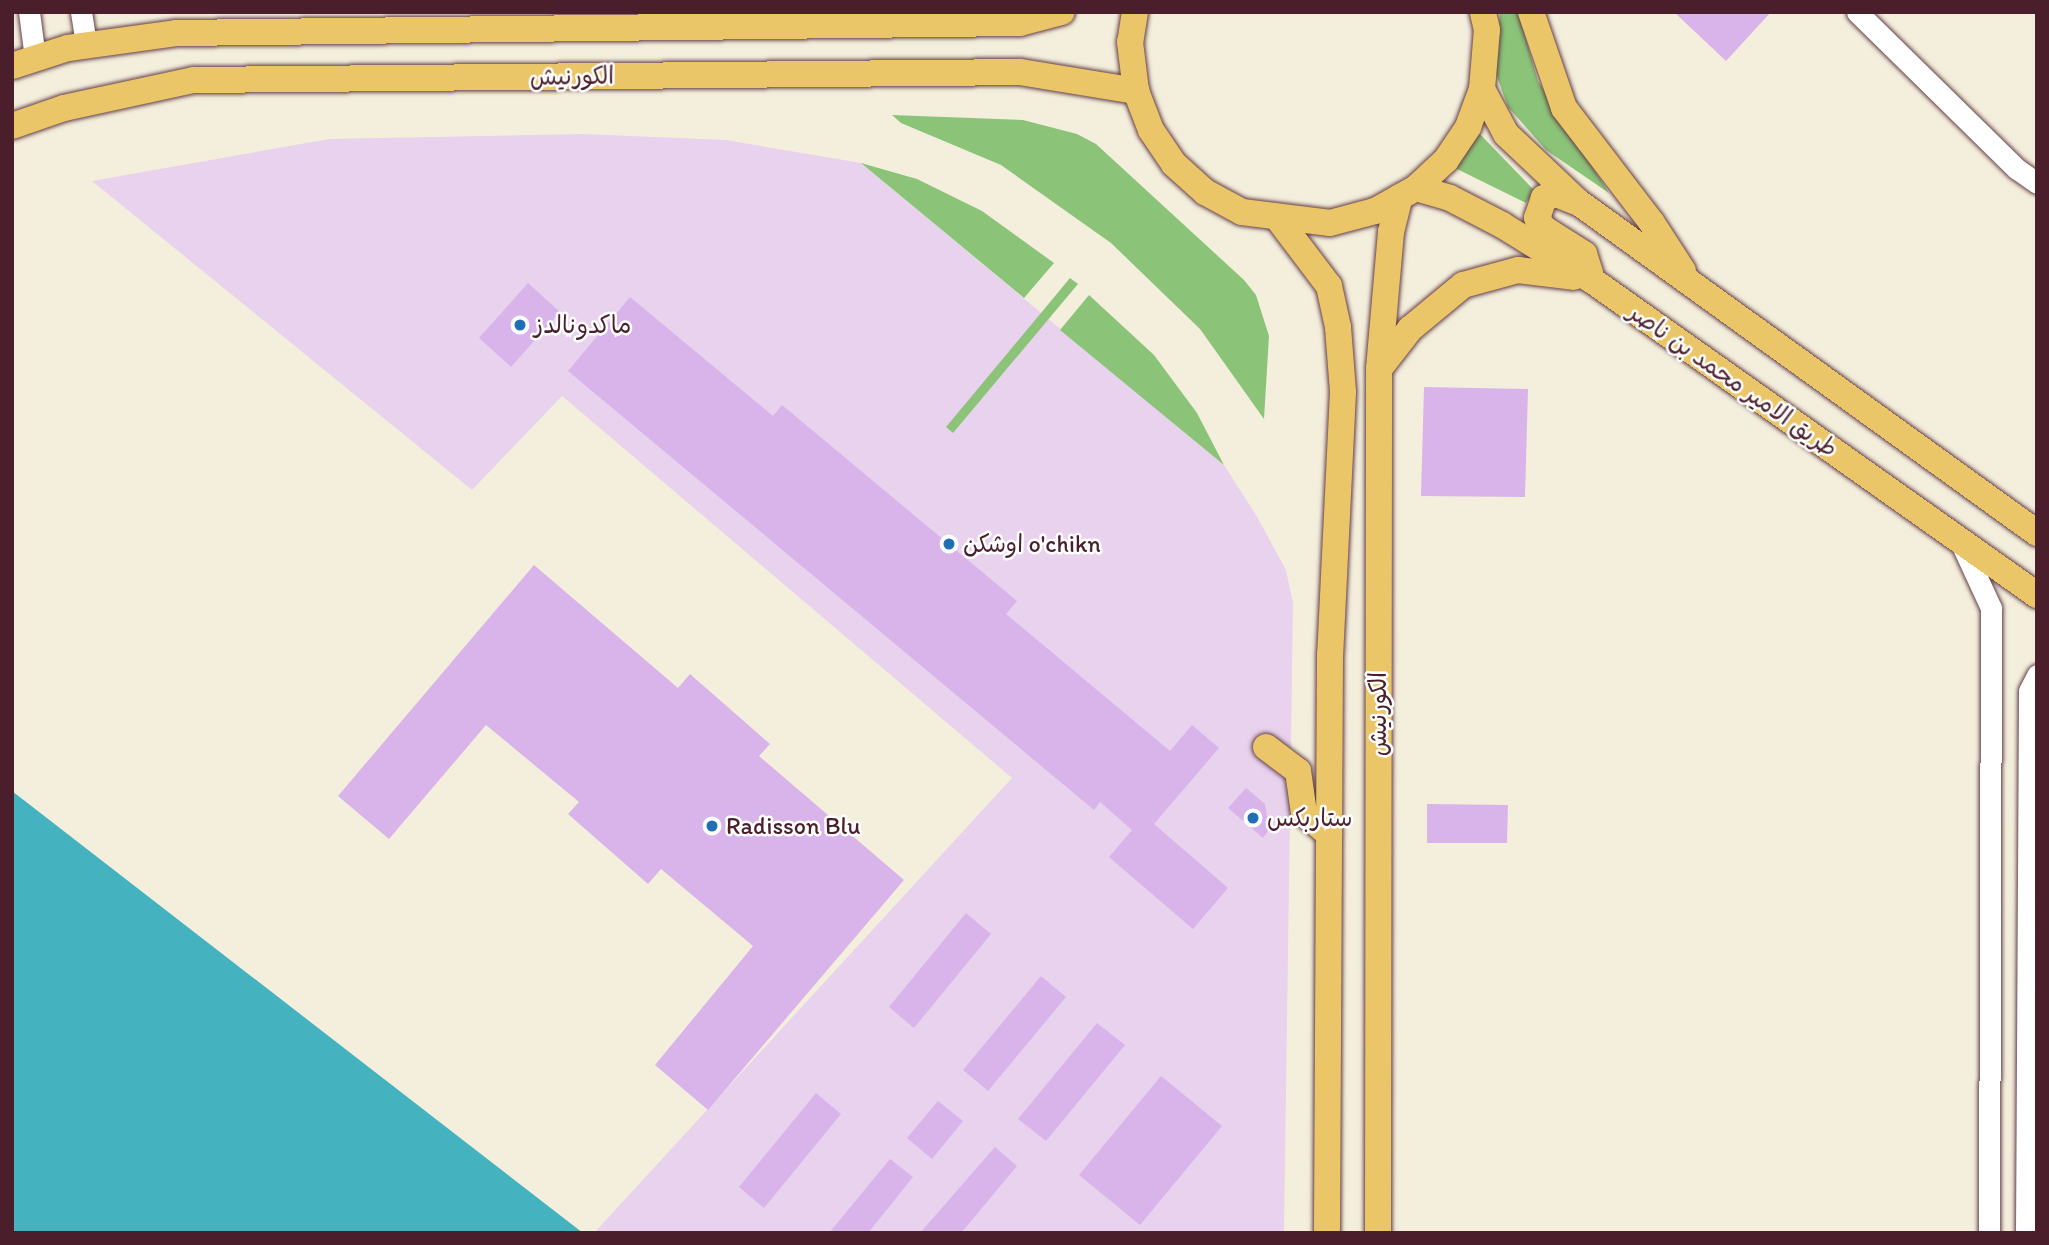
<!DOCTYPE html>
<html>
<head>
<meta charset="utf-8">
<style>
  body { margin:0 }
  #map { position:relative; width:2049px; height:1245px; overflow:hidden; background:#f4efdd; font-family:Itim,"Playpen Sans Arabic",sans-serif }
  div>[style] { position:absolute }
  .built>* { inset:0; background:#e8d2ee }
  .green>* { inset:0; background:#8bc479 }
  .water>* { inset:0; background:#44b3bf }
  .building>* { inset:0; background:#d8b4eb }
  .roads { filter:drop-shadow(0 0 2px #643e46) drop-shadow(0 0 2px #643e46) }
  .minor>* { height:21px; margin:-10.5px; padding:0 10.5px; transform-origin:10.5px; border-radius:10.5px; background:#fff }
  .major>* { height:26px; margin:-13px; padding:0 13px; transform-origin:13px; border-radius:13px; background:#eac669 }
  .dots>* { width:19px; height:19px; translate:-50% -50%; box-sizing:border-box; border:4px solid #fff; border-radius:50% }
  span { translate:-50% -50%; white-space:nowrap; text-align:center; line-height:1.15; -webkit-text-stroke:5px #fff; paint-order:stroke }
  .street-label { font-size:24px; color:#4a1f2b }
  .poi-label { font-size:24px; color:#4a1f2b }
  .left { translate:0 -50%; text-align:left }
  .frame { position:absolute; inset:0; border:14px solid #4a1f2b; pointer-events:none }
</style>
</head>
<body>
<div id="map">
  <div class="built">
    <i style="clip-path:polygon(583px 134px,726px 140px,861px 163px,1224px 465px,1256px 515px,1286px 570px,1293px 603px,1284px 1233px,594px 1233px,1012px 778px,562px 396px,472px 490px,92px 181px,329px 139px)"></i>
  </div>
  <div class="green">
    <i style="clip-path:polygon(1500px 12px,1518px 12px,1538px 81px,1609px 193px,1546px 150px,1508px 107px,1496px 74px)"></i>
    <i style="clip-path:polygon(892px 115px,1023px 120px,1077px 134px,1096px 144px,1244px 280px,1256px 295px,1269px 336px,1264px 419px,1200px 329px,1111px 243px,1001px 165px,901px 123px)"></i>
    <i style="clip-path:polygon(1476px 130px,1535px 191px,1526px 203px,1453px 167px)"></i>
    <i style="clip-path:polygon(861px 163px,917px 179px,982px 211px,1054px 263px,1024px 298px)"></i>
    <i style="clip-path:polygon(1070px 278px,1078px 284px,953px 433px,946px 427px)"></i>
    <i style="clip-path:polygon(1089px 295px,1154px 355px,1197px 413px,1224px 465px,1060px 330px)"></i>
  </div>
  <div class="water">
    <i style="clip-path:polygon(12px 791px,583px 1233px,12px 1233px)"></i>
  </div>
  <div class="building">
    <i style="clip-path:polygon(1674px 12px,1771px 12px,1726px 61px)"></i>
    <i style="clip-path:polygon(528px 283px,560px 312px,511px 367px,479px 338px)"></i>
    <i style="clip-path:polygon(630px 297px,773px 416px,782px 405px,1017px 601px,1006px 614px,1170px 751px,1192px 725px,1219px 748px,1154px 824px,1228px 888px,1193px 929px,1109px 857px,1132px 830px,1100px 802px,1094px 810px,568px 371px)"></i>
    <i style="clip-path:polygon(1424px 387px,1528px 389px,1525px 497px,1421px 496px)"></i>
    <i style="clip-path:polygon(534px 565px,678px 688px,690px 674px,770px 744px,759px 756px,904px 880px,708px 1110px,655px 1065px,753px 946px,661px 869px,648px 884px,568px 814px,579px 802px,486px 725px,389px 839px,338px 796px)"></i>
    <i style="clip-path:polygon(1246px 788px,1265px 804px,1269px 830px,1263px 838px,1228px 808px)"></i>
    <i style="clip-path:polygon(1427px 804px,1508px 805px,1507px 843px,1427px 843px)"></i>
    <i style="clip-path:polygon(966px 913px,991px 934px,914px 1028px,889px 1007px)"></i>
    <i style="clip-path:polygon(1041px 976px,1066px 997px,988px 1091px,963px 1070px)"></i>
    <i style="clip-path:polygon(1097px 1023px,1125px 1045px,1046px 1141px,1018px 1119px)"></i>
    <i style="clip-path:polygon(1161px 1076px,1222px 1126px,1140px 1225px,1079px 1175px)"></i>
    <i style="clip-path:polygon(816px 1093px,841px 1114px,764px 1208px,739px 1187px)"></i>
    <i style="clip-path:polygon(938px 1101px,963px 1121px,932px 1159px,907px 1138px)"></i>
    <i style="clip-path:polygon(995px 1147px,1017px 1166px,961px 1233px,920px 1233px)"></i>
    <i style="clip-path:polygon(890px 1159px,913px 1177px,868px 1233px,829px 1233px)"></i>
  </div>
  <div class="roads">
    <div class="minor">
      <i style="left:29px;top:12px;width:46px;rotate:82.6deg"></i>
      <i style="left:81px;top:12px;width:33px;rotate:81deg"></i>
      <i style="left:1857px;top:12px;width:224px;rotate:44.5deg"></i>
      <i style="left:2017px;top:169px;width:24px;rotate:35deg"></i>
      <i style="left:1960px;top:541px;width:74px;rotate:65.2deg"></i>
      <i style="left:1991px;top:608px;width:625px;rotate:90.18deg"></i>
      <i style="left:2026px;top:1233px;width:542px;rotate:-89.68deg"></i>
      <i style="left:2029px;top:691px;width:18px;rotate:-63deg"></i>
    </div>
    <div class="major">
      <i style="left:1135px;top:12px;width:30px;rotate:99deg"></i>
      <i style="left:1130px;top:42px;width:49px;rotate:83deg"></i>
      <i style="left:1136px;top:91px;width:42px;rotate:69deg"></i>
      <i style="left:1151px;top:130px;width:41px;rotate:55.9deg"></i>
      <i style="left:1174px;top:164px;width:42px;rotate:42.1deg"></i>
      <i style="left:1205px;top:192px;width:42px;rotate:28.4deg"></i>
      <i style="left:1242px;top:212px;width:89px;rotate:7.1deg"></i>
      <i style="left:1330px;top:223px;width:47px;rotate:-14.9deg"></i>
      <i style="left:1375px;top:211px;width:47px;rotate:-29.3deg"></i>
      <i style="left:1416px;top:188px;width:41px;rotate:-43deg"></i>
      <i style="left:1446px;top:160px;width:40px;rotate:-56deg"></i>
      <i style="left:1468px;top:127px;width:40px;rotate:-69.8deg"></i>
      <i style="left:1482px;top:89px;width:59px;rotate:-85.2deg"></i>
      <i style="left:1487px;top:30px;width:18px;rotate:-103deg"></i>
      <i style="left:1531px;top:12px;width:102px;rotate:71deg"></i>
      <i style="left:1564px;top:108px;width:145px;rotate:52.6deg"></i>
      <i style="left:1652px;top:223px;width:57px;rotate:57.1deg"></i>
      <i style="left:12px;top:66px;width:59px;rotate:-17.8deg"></i>
      <i style="left:68px;top:48px;width:109px;rotate:-7.9deg"></i>
      <i style="left:176px;top:33px;width:844px;rotate:-0.68deg"></i>
      <i style="left:1020px;top:23px;width:43px;rotate:-14.7deg"></i>
      <i style="left:1482px;top:89px;width:51px;rotate:61.9deg"></i>
      <i style="left:1506px;top:134px;width:99px;rotate:43.4deg"></i>
      <i style="left:1578px;top:202px;width:566px;rotate:35.8deg"></i>
      <i style="left:12px;top:126px;width:55px;rotate:-19.1deg"></i>
      <i style="left:64px;top:108px;width:133px;rotate:-12.2deg"></i>
      <i style="left:194px;top:80px;width:826px;rotate:-0.55deg"></i>
      <i style="left:1020px;top:72px;width:118px;rotate:9.3deg"></i>
      <i style="left:1416px;top:188px;width:35px;rotate:16deg"></i>
      <i style="left:1450px;top:198px;width:59px;rotate:27.4deg"></i>
      <i style="left:1502px;top:225px;width:107px;rotate:31.6deg"></i>
      <i style="left:1593px;top:281px;width:544px;rotate:35.27deg"></i>
      <i style="left:1576px;top:202px;width:22px;rotate:-158deg"></i>
      <i style="left:1556px;top:194px;width:13px;rotate:162deg"></i>
      <i style="left:1544px;top:198px;width:21px;rotate:109deg"></i>
      <i style="left:1537px;top:218px;width:12px;rotate:59deg"></i>
      <i style="left:1543px;top:228px;width:49px;rotate:32.4deg"></i>
      <i style="left:1584px;top:254px;width:20px;rotate:72deg"></i>
      <i style="left:1279px;top:220px;width:83px;rotate:52.9deg"></i>
      <i style="left:1329px;top:286px;width:42px;rotate:77.6deg"></i>
      <i style="left:1338px;top:327px;width:65px;rotate:85.6deg"></i>
      <i style="left:1343px;top:392px;width:262px;rotate:92.8deg"></i>
      <i style="left:1330px;top:654px;width:579px;rotate:90.3deg"></i>
      <i style="left:1379px;top:369px;width:51px;rotate:-52.2deg"></i>
      <i style="left:1410px;top:329px;width:69px;rotate:-39.7deg"></i>
      <i style="left:1463px;top:285px;width:57px;rotate:-15.3deg"></i>
      <i style="left:1518px;top:270px;width:56px;rotate:7.1deg"></i>
      <i style="left:1266px;top:747px;width:40px;rotate:37deg"></i>
      <i style="left:1298px;top:771px;width:42px;rotate:81.9deg"></i>
      <i style="left:1304px;top:813px;width:33px;rotate:40deg"></i>
      <i style="left:1378px;top:1233px;width:864px;rotate:-89.93deg"></i>
      <i style="left:1379px;top:369px;width:138px;rotate:-85deg"></i>
      <i style="left:1391px;top:232px;width:36px;rotate:-76deg"></i>
    </div>
  </div>
  <div class="dots">
    <i style="left:520px;top:325px;background:#1f6fb2"></i>
    <i style="left:949px;top:544px;background:#1f6fb2"></i>
    <i style="left:1253px;top:818px;background:#1f6fb2"></i>
    <i style="left:712px;top:826px;background:#1f6fb2"></i>
  </div>
  <div class="street-label">
    <span style="left:572px;top:76px;rotate:-1deg">الكورنيش</span>
    <span style="left:1733px;top:380px;rotate:35deg">طريق الامير محمد بن ناصر</span>
    <span style="left:1378px;top:714px;rotate:-90deg">الكورنيش</span>
  </div>
  <div class="poi-label">
    <span class="left" style="left:534px;top:325px">ماكدونالدز</span>
    <span class="left" style="left:963px;top:544px">اوشكن o'chikn</span>
    <span class="left" style="left:1267px;top:818px">ستاربكس</span>
    <span class="left" style="left:726px;top:826px">Radisson Blu</span>
  </div>
  <div class="frame"></div>
</div>
</body>
</html>
